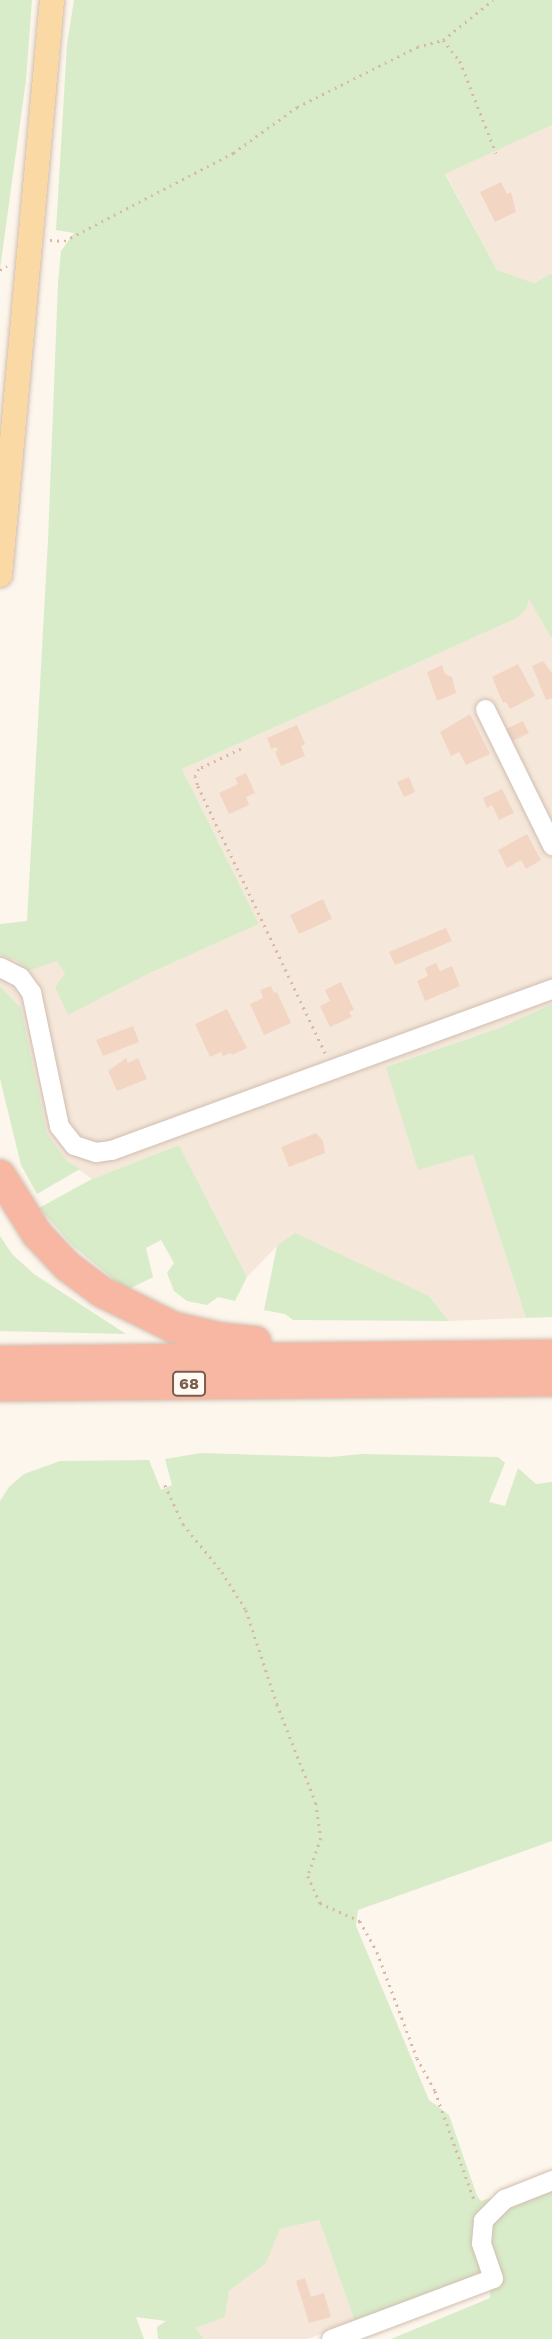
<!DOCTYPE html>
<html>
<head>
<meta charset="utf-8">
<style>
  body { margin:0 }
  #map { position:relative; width:552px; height:2339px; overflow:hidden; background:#fdf6ec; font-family:"Work Sans",sans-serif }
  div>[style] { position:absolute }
  .residential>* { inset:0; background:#f5e8da }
  .green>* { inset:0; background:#d8ecc9 }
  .building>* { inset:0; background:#f3d5c3 }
  .path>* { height:2.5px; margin-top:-1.25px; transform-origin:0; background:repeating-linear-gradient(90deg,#d9b8a5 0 2px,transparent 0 7px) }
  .roads { filter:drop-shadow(0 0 2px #d1beb0) drop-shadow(0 0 2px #d1beb0) }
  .minor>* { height:19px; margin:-9.5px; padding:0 9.5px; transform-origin:9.5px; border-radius:9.5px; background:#fff }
  .major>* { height:24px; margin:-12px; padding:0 12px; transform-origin:12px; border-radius:12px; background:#fbd9a5 }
  .highway>* { height:30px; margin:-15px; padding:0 15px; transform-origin:15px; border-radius:15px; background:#f7b7a3 }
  span { translate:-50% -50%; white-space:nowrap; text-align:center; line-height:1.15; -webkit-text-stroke:6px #fffaf3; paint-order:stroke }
  .shield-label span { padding:2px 5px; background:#fffaf3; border:2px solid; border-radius:5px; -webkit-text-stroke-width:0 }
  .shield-label { font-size:16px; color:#7a5c4d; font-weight:700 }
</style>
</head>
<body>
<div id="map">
  <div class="residential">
    <i style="clip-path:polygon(552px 125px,552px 273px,534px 283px,497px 270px,445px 173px)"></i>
    <i style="clip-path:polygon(529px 598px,552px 639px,552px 1004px,499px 1028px,386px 1067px,473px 1153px,526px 1318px,449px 1321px,429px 1296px,277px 1246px,247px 1277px,179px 1145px,92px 1179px,67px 1161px,57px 1149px,47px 1134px,21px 1008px,0 986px,0 955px,44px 965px,57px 961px,65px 974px,68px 1015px,150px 973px,259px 924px,182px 769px,517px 618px)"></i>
    <i style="clip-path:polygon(319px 2220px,355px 2322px,307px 2339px,204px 2339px,196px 2328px,225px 2317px,229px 2291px,265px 2263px,280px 2229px)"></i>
  </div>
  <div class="green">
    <i style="clip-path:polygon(0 0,32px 0,26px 80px,0 269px)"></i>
    <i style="clip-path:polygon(74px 0,552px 0,552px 125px,445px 174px,497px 270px,534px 283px,552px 273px,552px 639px,529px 599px,526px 609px,517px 618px,182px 769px,259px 924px,150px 973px,68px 1015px,55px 987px,65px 974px,57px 961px,28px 971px,16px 960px,0 955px,0 924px,27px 921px,48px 540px,58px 283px,61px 251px,74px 233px,56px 230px,67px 44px)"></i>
    <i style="clip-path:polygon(0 986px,21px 1008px,47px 1134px,67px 1161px,80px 1169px,37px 1194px,21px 1165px,0 1079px)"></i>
    <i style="clip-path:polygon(552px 1004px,552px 1317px,526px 1318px,473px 1154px,418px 1170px,386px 1067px,499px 1028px)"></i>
    <i style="clip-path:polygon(179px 1145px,247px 1277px,235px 1301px,218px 1297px,207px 1305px,187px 1301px,174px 1291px,167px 1273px,174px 1263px,161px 1240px,146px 1248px,153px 1277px,127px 1290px,73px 1246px,39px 1208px,92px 1179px)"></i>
    <i style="clip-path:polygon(295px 1233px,429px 1296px,449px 1321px,293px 1320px,285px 1314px,264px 1310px,277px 1246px)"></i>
    <i style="clip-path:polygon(0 1236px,12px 1254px,34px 1274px,126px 1334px,0 1331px)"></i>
    <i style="clip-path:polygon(201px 1453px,331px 1457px,362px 1454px,498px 1457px,505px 1463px,489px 1502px,505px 1506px,518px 1468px,536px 1484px,552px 1482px,552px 1841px,358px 1910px,356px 1926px,429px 2100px,449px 2115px,477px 2196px,481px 2201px,495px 2197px,552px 2174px,552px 2339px,391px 2339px,490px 2298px,490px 2288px,355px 2322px,319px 2220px,280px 2229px,266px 2263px,229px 2291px,225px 2317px,196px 2328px,204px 2339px,158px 2339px,157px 2327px,166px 2321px,136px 2317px,144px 2339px,0 2339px,0 1501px,9px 1487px,24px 1474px,60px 1461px,149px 1460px,161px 1490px,172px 1485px,165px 1459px)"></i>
  </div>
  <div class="building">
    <i style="clip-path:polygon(501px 182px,507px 194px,511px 192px,516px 212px,495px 222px,480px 192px)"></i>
    <i style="clip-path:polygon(543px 661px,552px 673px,552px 698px,546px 700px,532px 666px)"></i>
    <i style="clip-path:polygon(518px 664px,535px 696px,510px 709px,506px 702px,503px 703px,492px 677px)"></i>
    <i style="clip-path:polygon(442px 665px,445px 674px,452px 677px,456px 693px,437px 701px,427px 672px)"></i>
    <i style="clip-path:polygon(470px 714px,490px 754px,466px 765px,459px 752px,451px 756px,440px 732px)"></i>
    <i style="clip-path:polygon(523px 721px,529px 733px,512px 741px,506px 729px)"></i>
    <i style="clip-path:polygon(297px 725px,305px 744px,301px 746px,305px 756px,281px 766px,275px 752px,278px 750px,276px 747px,271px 749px,267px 738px)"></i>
    <i style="clip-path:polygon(246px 773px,255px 793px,246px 797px,249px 805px,229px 814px,219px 793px,238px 784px,235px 778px)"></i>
    <i style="clip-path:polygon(409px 777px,415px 792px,404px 797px,397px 782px)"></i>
    <i style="clip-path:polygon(502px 789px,514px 813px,499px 820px,492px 805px,487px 808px,483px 798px)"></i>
    <i style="clip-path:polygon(527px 834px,541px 860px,526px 869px,521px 860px,507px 868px,498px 850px)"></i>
    <i style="clip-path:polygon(323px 899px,332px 919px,299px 934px,290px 915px)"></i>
    <i style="clip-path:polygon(446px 928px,452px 941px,395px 965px,389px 952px)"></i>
    <i style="clip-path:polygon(436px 963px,440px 971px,452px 966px,460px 986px,425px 1001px,417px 981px,428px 976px,425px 968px)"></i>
    <i style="clip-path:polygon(341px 982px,354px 1010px,349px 1012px,352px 1017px,330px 1027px,320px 1006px,330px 1001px,325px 990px)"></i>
    <i style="clip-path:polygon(271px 986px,274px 993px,277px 992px,291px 1023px,264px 1035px,250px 1004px,263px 998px,260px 990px)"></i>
    <i style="clip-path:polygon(227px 1009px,247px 1048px,232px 1055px,231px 1053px,223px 1056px,221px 1052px,210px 1057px,195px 1024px)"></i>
    <i style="clip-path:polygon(133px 1026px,139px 1042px,103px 1056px,96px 1040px)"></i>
    <i style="clip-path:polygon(126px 1058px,128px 1063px,138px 1058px,147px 1079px,117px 1091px,108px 1071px)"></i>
    <i style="clip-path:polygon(316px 1133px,323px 1141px,325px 1153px,289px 1167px,281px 1147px)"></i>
    <i style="clip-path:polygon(305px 2278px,311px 2297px,324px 2293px,331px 2317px,309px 2323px,296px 2281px)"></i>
  </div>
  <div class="path">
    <i style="left:443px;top:40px;width:64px;rotate:-38.7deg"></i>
    <i style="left:50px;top:240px;width:14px;rotate:4deg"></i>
    <i style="left:64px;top:241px;width:191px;rotate:-27.5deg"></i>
    <i style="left:233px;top:153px;width:79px;rotate:-35.7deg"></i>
    <i style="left:297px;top:107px;width:134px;rotate:-26.6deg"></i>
    <i style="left:417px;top:47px;width:27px;rotate:-15deg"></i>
    <i style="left:443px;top:40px;width:27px;rotate:51deg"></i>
    <i style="left:460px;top:61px;width:99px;rotate:68.6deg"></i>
    <i style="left:0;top:270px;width:8px;rotate:-30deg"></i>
    <i style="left:241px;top:749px;width:47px;rotate:154.5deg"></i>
    <i style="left:199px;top:769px;width:8px;rotate:120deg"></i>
    <i style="left:195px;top:776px;width:10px;rotate:73deg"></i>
    <i style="left:198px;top:786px;width:297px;rotate:64.5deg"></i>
    <i style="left:165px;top:1485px;width:43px;rotate:65.2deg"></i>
    <i style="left:183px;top:1524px;width:62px;rotate:50.9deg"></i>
    <i style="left:222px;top:1572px;width:45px;rotate:57.7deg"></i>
    <i style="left:246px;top:1610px;width:99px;rotate:71.7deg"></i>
    <i style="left:277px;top:1704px;width:106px;rotate:68.5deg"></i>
    <i style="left:316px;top:1803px;width:35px;rotate:82deg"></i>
    <i style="left:321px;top:1838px;width:40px;rotate:108.9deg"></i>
    <i style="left:308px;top:1876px;width:30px;rotate:66deg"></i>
    <i style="left:320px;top:1903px;width:44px;rotate:24.2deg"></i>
    <i style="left:360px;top:1921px;width:35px;rotate:61deg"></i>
    <i style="left:377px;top:1952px;width:113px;rotate:69.3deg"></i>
    <i style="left:417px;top:2058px;width:38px;rotate:61deg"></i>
    <i style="left:435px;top:2091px;width:118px;rotate:70.2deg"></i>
  </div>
  <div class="roads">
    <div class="minor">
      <i style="left:485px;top:709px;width:152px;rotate:63.8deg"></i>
      <i style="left:0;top:967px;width:22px;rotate:27deg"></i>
      <i style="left:20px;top:977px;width:19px;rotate:54deg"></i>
      <i style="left:31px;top:992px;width:137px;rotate:78.2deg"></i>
      <i style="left:59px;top:1126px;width:24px;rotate:52deg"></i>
      <i style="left:74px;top:1145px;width:23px;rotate:18deg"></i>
      <i style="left:96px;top:1152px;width:15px;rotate:-8deg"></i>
      <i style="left:111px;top:1150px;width:469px;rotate:-20.1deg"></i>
      <i style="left:331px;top:2339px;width:173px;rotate:-20.6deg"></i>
      <i style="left:493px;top:2278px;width:37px;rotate:-109deg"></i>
      <i style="left:481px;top:2243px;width:23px;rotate:-85deg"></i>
      <i style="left:483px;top:2220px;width:30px;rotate:-45deg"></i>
      <i style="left:504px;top:2199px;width:52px;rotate:-21.6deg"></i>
    </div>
    <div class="major">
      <i style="left:0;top:575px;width:577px;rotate:-84.83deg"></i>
    </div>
    <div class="highway">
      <i style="left:0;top:1175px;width:70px;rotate:57.9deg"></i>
      <i style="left:37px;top:1234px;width:44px;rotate:46.8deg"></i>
      <i style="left:67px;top:1266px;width:44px;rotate:36.6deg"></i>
      <i style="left:102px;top:1292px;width:79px;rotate:26.2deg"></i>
      <i style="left:173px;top:1327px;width:48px;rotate:13.2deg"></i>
      <i style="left:220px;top:1338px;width:36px;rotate:6deg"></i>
      <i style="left:0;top:1361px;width:552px;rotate:-0.62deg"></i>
      <i style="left:0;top:1386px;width:552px;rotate:-0.52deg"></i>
    </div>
  </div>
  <div class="shield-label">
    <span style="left:189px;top:1384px">68</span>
  </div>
</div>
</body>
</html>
